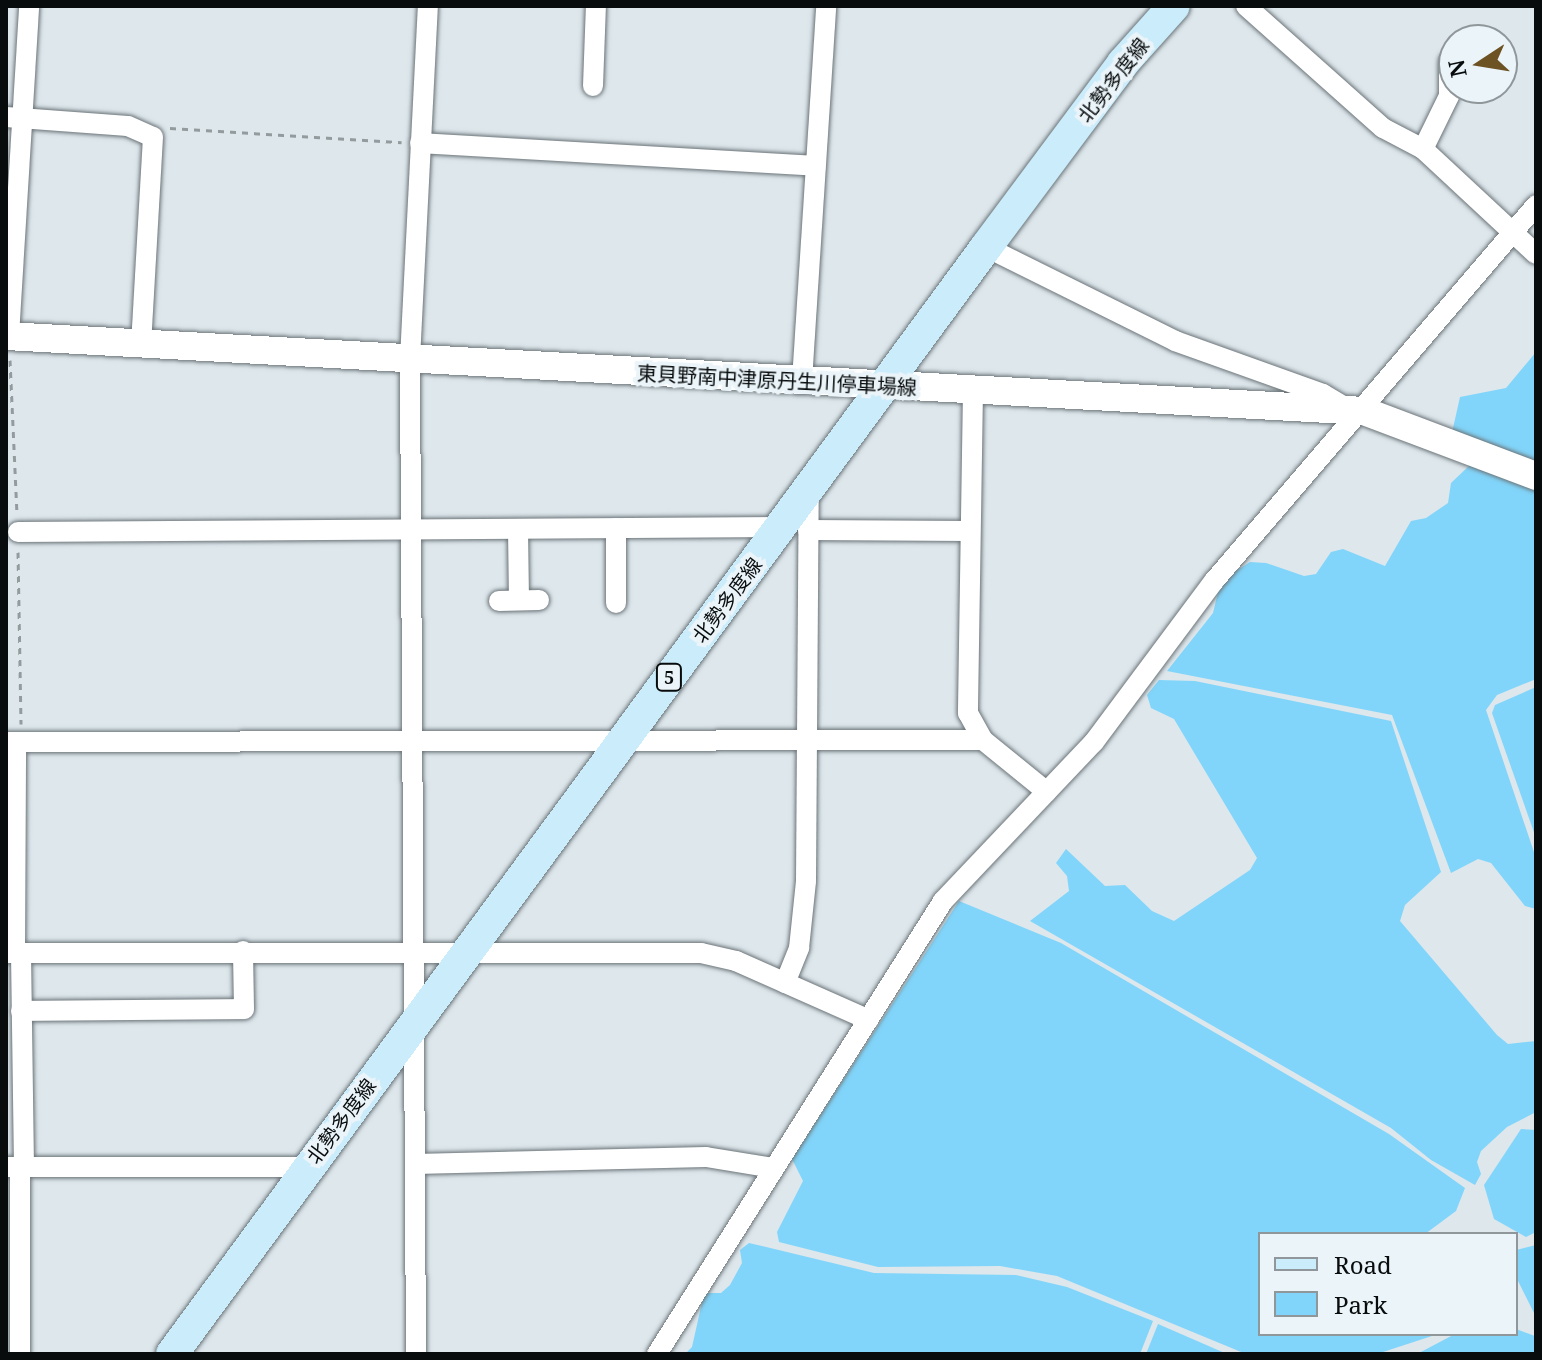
<!DOCTYPE html>
<html>
<head>
<meta charset="utf-8">
<style>
  body { margin:0 }
  #map { position:relative; width:1542px; height:1360px; overflow:hidden; background:#dde7ec; font-family:"Noto Serif","Noto Sans JP",serif }
  div>[style] { position:absolute }
  .green>* { inset:0; background:#82d5fa }
  .path>* { height:3px; margin-top:-1.5px; transform-origin:0; background:repeating-linear-gradient(90deg,#939b9e 0 6px,transparent 0 12px) }
  .roads { filter:drop-shadow(0 0 2px #6b7478) drop-shadow(0 0 2px #6b7478) }
  .street>* { height:20px; margin:-10px; padding:0 10px; transform-origin:10px; border-radius:10px; background:#fff }
  .secondary>* { height:28px; margin:-14px; padding:0 14px; transform-origin:14px; border-radius:14px; background:#fff }
  .primary>* { height:32px; margin:-16px; padding:0 16px; transform-origin:16px; border-radius:16px; background:#caecfb }
  span { translate:-50% -50%; white-space:nowrap; text-align:center; line-height:1.15; -webkit-text-stroke:8px #eaf4f9; paint-order:stroke }
  .shield-label span { padding:2px 6px; background:#eaf4f9; border:2px solid; border-radius:6px; -webkit-text-stroke-width:0 }
  .shield-label { font-size:18px; color:#090c0d; font-weight:700 }
  .street-label { font-size:20px; color:#090c0d }
  .frame { position:absolute; inset:0; border:8px solid #090c0d; pointer-events:none }
  .legend { position:absolute; left:1258px; top:1232px; width:260px; height:104px; box-sizing:border-box; background:#eaf4f9; border:2px solid #90979b; margin:0; padding:10px 14px; list-style:none; font-size:24px; color:#090c0d }
  .legend li { display:flex; align-items:center; gap:16px; height:40px }
  .legend b { width:40px; border:2px solid #90979b }
  .north { position:absolute; left:1438px; top:24px; width:80px; height:80px; box-sizing:border-box; background:#eaf4f9; border:2px solid #90979b; border-radius:50%; rotate:258deg; font-size:22px; font-weight:700; line-height:32px; text-align:center; color:#090c0d }
  .north::after { content:''; display:block; margin:auto; width:28px; height:36px; background:#6d5224; clip-path:polygon(50% 0,100% 100%,50% 72%,0 100%) }
</style>
</head>
<body>
<div id="map">
  <div class="green">
    <i style="clip-path:polygon(1536px 352px,1536px 467px,1451px 437px,1460px 397px,1506px 388px)"></i>
    <i style="clip-path:polygon(1471px 464px,1536px 485px,1536px 679px,1497px 695px,1486px 710px,1536px 858px,1536px 909px,1525px 906px,1491px 863px,1478px 859px,1451px 873px,1392px 715px,1167px 671px,1213px 613px,1219px 588px,1236px 571px,1250px 562px,1266px 563px,1304px 576px,1316px 574px,1331px 552px,1343px 549px,1385px 566px,1411px 521px,1426px 518px,1448px 503px,1451px 483px)"></i>
    <i style="clip-path:polygon(1159px 680px,1195px 681px,1391px 721px,1441px 872px,1405px 905px,1400px 921px,1497px 1035px,1508px 1044px,1536px 1041px,1536px 1112px,1507px 1127px,1481px 1151px,1477px 1162px,1481px 1174px,1475px 1185px,1431px 1160px,1391px 1128px,1030px 921px,1069px 891px,1067px 876px,1056px 863px,1066px 849px,1105px 886px,1125px 885px,1152px 911px,1174px 921px,1250px 870px,1257px 858px,1174px 719px,1151px 708px,1147px 695px)"></i>
    <i style="clip-path:polygon(1536px 687px,1536px 838px,1492px 713px,1495px 705px)"></i>
    <i style="clip-path:polygon(959px 901px,1061px 943px,1389px 1134px,1465px 1188px,1456px 1211px,1425px 1234px,1260px 1234px,1260px 1334px,1438px 1334px,1377px 1354px,1246px 1354px,1057px 1276px,1000px 1266px,878px 1267px,779px 1242px,777px 1232px,803px 1181px,792px 1159px)"></i>
    <i style="clip-path:polygon(1521px 1129px,1536px 1130px,1536px 1232px,1526px 1237px,1494px 1219px,1484px 1185px)"></i>
    <i style="clip-path:polygon(749px 1243px,874px 1273px,1016px 1275px,1067px 1287px,1153px 1321px,1140px 1354px,685px 1354px,692px 1347px,704px 1293px,721px 1293px,730px 1285px,742px 1263px,740px 1250px)"></i>
    <i style="clip-path:polygon(1536px 1245px,1536px 1317px,1516px 1277px,1516px 1250px)"></i>
    <i style="clip-path:polygon(1158px 1324px,1227px 1354px,1146px 1354px)"></i>
    <i style="clip-path:polygon(1516px 1329px,1535px 1336px,1534px 1354px,1417px 1354px,1455px 1334px,1516px 1334px)"></i>
  </div>
  <div class="path">
    <i style="left:170px;top:128px;width:232px;rotate:3.5deg"></i>
    <i style="left:10px;top:360px;width:152px;rotate:87.4deg"></i>
    <i style="left:18px;top:552px;width:172px;rotate:89deg"></i>
  </div>
  <div class="roads">
    <div class="street">
      <i style="left:1246px;top:6px;width:183px;rotate:41.7deg"></i>
      <i style="left:1383px;top:128px;width:45px;rotate:27.7deg"></i>
      <i style="left:1449px;top:62px;width:34px;rotate:90deg"></i>
      <i style="left:1449px;top:96px;width:59px;rotate:116.1deg"></i>
      <i style="left:1423px;top:149px;width:154px;rotate:42.9deg"></i>
      <i style="left:593px;top:86px;width:80px;rotate:-87.9deg"></i>
      <i style="left:6px;top:117px;width:122px;rotate:4.2deg"></i>
      <i style="left:128px;top:126px;width:27px;rotate:24deg"></i>
      <i style="left:153px;top:137px;width:208px;rotate:93.3deg"></i>
      <i style="left:420px;top:143px;width:396px;rotate:3.3deg"></i>
      <i style="left:986px;top:247px;width:211px;rotate:26.4deg"></i>
      <i style="left:1175px;top:341px;width:157px;rotate:19.7deg"></i>
      <i style="left:1323px;top:394px;width:27px;rotate:31deg"></i>
      <i style="left:9px;top:336px;width:331px;rotate:-86.5deg"></i>
      <i style="left:802px;top:381px;width:376px;rotate:-86.3deg"></i>
      <i style="left:973px;top:390px;width:323px;rotate:90.9deg"></i>
      <i style="left:968px;top:713px;width:31px;rotate:61deg"></i>
      <i style="left:616px;top:528px;width:75px;rotate:90deg"></i>
      <i style="left:518px;top:529px;width:71px;rotate:89.2deg"></i>
      <i style="left:808px;top:530px;width:161px;rotate:0.4deg"></i>
      <i style="left:18px;top:532px;width:762px;rotate:-0.38deg"></i>
      <i style="left:499px;top:601px;width:40px;rotate:-1.4deg"></i>
      <i style="left:6px;top:742px;width:977px;rotate:-0.12deg"></i>
      <i style="left:983px;top:740px;width:82px;rotate:39.1deg"></i>
      <i style="left:6px;top:953px;width:695px"></i>
      <i style="left:701px;top:953px;width:36px;rotate:13deg"></i>
      <i style="left:736px;top:961px;width:145px;rotate:23.9deg"></i>
      <i style="left:15px;top:953px;width:211px;rotate:-89.7deg"></i>
      <i style="left:21px;top:953px;width:214px;rotate:89.2deg"></i>
      <i style="left:785px;top:983px;width:38px;rotate:-68deg"></i>
      <i style="left:799px;top:948px;width:67px;rotate:-84deg"></i>
      <i style="left:806px;top:881px;width:391px;rotate:-89.6deg"></i>
      <i style="left:21px;top:1011px;width:223px;rotate:-0.5deg"></i>
      <i style="left:244px;top:1009px;width:58px;rotate:-91deg"></i>
      <i style="left:415px;top:1164px;width:291px;rotate:-1.4deg"></i>
      <i style="left:706px;top:1157px;width:69px;rotate:9.2deg"></i>
      <i style="left:6px;top:1167px;width:301px"></i>
      <i style="left:20px;top:1167px;width:187px;rotate:90deg"></i>
      <i style="left:416px;top:1354px;width:995px;rotate:-90.35deg"></i>
      <i style="left:410px;top:359px;width:353px;rotate:-87.1deg"></i>
      <i style="left:657px;top:1354px;width:536px;rotate:-57.73deg"></i>
      <i style="left:943px;top:901px;width:219px;rotate:-46.5deg"></i>
      <i style="left:1094px;top:742px;width:201px;rotate:-53.3deg"></i>
      <i style="left:1214px;top:581px;width:495px;rotate:-49.4deg"></i>
    </div>
    <div class="secondary">
      <i style="left:6px;top:336px;width:1360px;rotate:3.16deg"></i>
      <i style="left:1364px;top:411px;width:184px;rotate:20.7deg"></i>
    </div>
    <div class="primary">
      <i style="left:172px;top:1354px;width:1374px;rotate:-53.67deg"></i>
      <i style="left:986px;top:247px;width:229px;rotate:-53.3deg"></i>
      <i style="left:1123px;top:63px;width:76px;rotate:-48.2deg"></i>
    </div>
  </div>
  <div class="shield-label">
    <span style="left:669px;top:677px">5</span>
  </div>
  <div class="street-label">
    <span style="left:1113px;top:80px;rotate:-52deg">北勢多度線</span>
    <span style="left:777px;top:380px;rotate:3deg">東貝野南中津原丹生川停車場線</span>
    <span style="left:727px;top:600px;rotate:-53deg">北勢多度線</span>
    <span style="left:341px;top:1121px;rotate:-53deg">北勢多度線</span>
  </div>
  <div class="frame"></div>
  <ul class="legend">
  <li><b style="height:10px;background:#caecfb"></b>Road</li>
  <li><b style="height:22px;background:#82d5fa"></b>Park</li>
  </ul>
  <div class="north">N</div>
</div>
</body>
</html>
